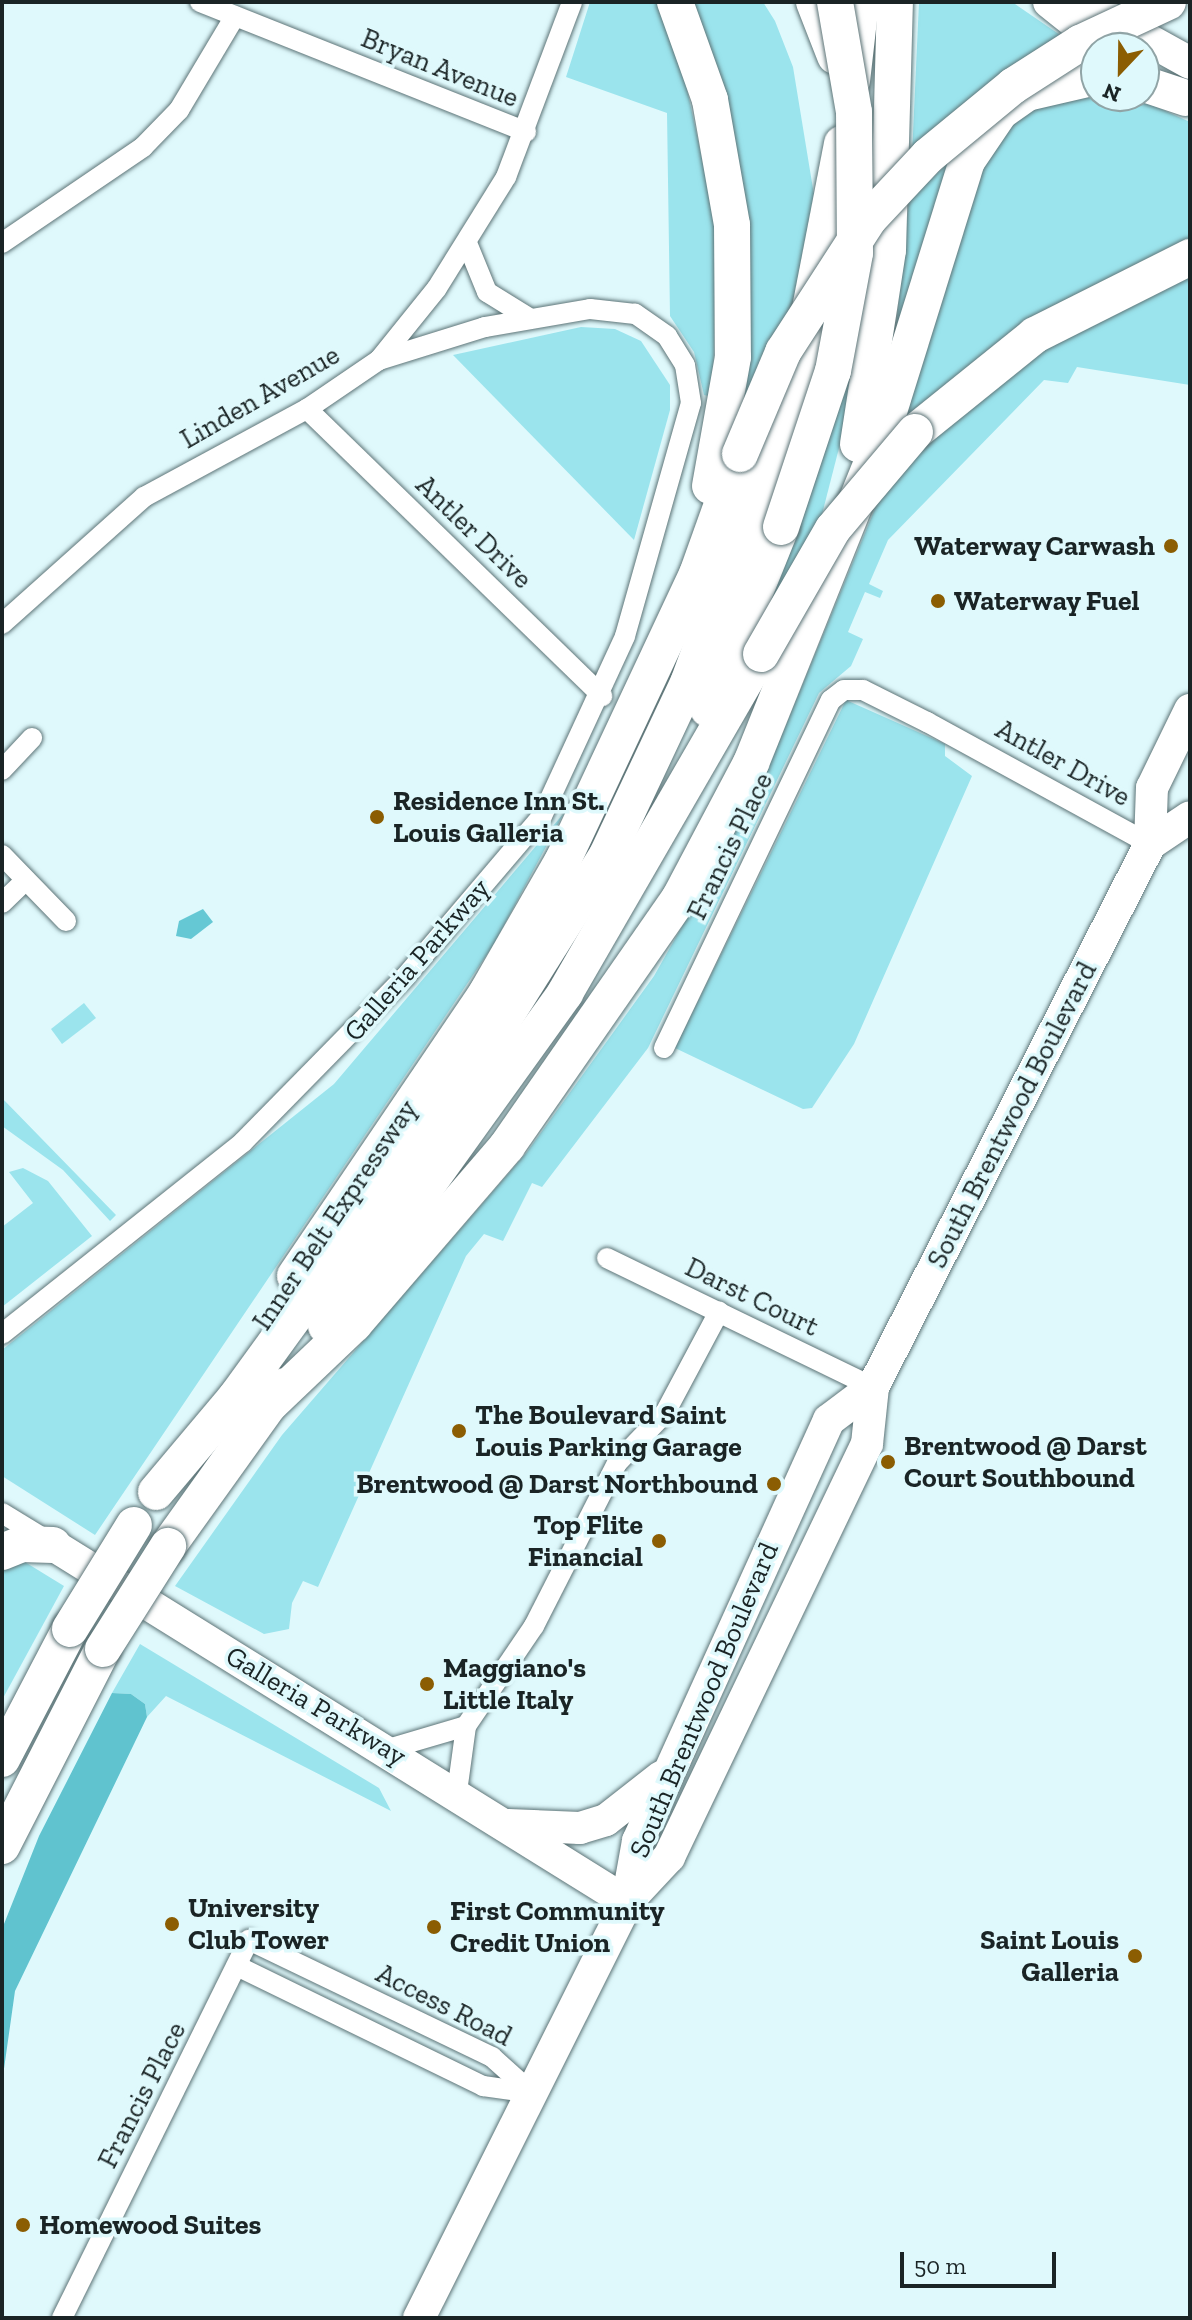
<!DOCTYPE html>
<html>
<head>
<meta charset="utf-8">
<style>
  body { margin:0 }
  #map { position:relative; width:1192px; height:2320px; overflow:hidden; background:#dff9fc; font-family:"Zilla Slab",serif }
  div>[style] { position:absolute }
  .green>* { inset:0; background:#9be4ed }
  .forest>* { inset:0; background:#60c3cf }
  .water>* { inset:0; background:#65c8d4 }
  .roads { filter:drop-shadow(0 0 2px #5d7477) drop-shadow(0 0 2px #5d7477) }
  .street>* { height:20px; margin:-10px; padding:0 10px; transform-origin:10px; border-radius:10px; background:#fff }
  .primary>* { height:32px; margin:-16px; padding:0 16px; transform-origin:16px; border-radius:16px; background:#fff }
  .highway>* { height:36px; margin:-18px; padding:0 18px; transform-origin:18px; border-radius:18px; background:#fff }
  .bridges { filter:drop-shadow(0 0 2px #5d7477) drop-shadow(0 0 2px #5d7477) }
  .highway-bridge>* { height:36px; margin:-18px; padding:0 18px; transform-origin:18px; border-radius:18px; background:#fff }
  .dots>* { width:22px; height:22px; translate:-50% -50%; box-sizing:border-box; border:4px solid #dff9fc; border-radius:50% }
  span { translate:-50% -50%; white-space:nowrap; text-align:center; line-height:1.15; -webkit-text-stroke:7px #dff9fc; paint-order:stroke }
  .street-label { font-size:28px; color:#1a2425 }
  .poi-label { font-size:28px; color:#1a2425; font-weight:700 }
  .right { translate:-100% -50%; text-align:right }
  .left { translate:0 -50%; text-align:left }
  .frame { position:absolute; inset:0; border:4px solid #1a2425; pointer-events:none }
  .north { position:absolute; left:1080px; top:32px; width:80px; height:80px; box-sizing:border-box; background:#dff9fc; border:2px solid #90a4a6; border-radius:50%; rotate:202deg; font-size:22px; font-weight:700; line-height:32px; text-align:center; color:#1a2425 }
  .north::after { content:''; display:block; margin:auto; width:28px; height:36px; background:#8b5d02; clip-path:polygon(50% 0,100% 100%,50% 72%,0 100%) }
  .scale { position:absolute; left:900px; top:2252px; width:156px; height:36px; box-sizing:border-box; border:4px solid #1a2425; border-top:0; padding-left:10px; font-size:24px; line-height:28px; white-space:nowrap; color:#1a2425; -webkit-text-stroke:6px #dff9fc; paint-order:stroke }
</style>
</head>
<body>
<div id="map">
  <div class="green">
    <i style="clip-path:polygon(590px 2px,658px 2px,682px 66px,716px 224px,713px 397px,704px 395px,694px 352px,670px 316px,667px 113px,566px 77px)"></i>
    <i style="clip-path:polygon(691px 2px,763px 2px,775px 21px,793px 67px,815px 201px,794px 308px,741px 417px,749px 239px)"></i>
    <i style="clip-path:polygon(919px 2px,1012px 2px,1066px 39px,912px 156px)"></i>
    <i style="clip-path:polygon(1096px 92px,1132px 96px,1190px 122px,1190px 244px,1066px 301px,901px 428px,980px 170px,1017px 119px,1036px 106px)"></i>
    <i style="clip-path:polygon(959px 152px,894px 349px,909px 201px)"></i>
    <i style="clip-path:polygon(1190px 276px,1190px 385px,1077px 367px,1068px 383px,1044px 380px,888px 540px,869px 584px,883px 591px,880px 598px,865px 592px,848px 632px,863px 639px,851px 666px,819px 693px,648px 1048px,542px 1187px,532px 1183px,503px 1241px,484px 1234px,466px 1256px,318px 1587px,303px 1581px,292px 1603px,289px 1629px,264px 1634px,175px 1586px,282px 1435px,527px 1152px,654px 976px,760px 788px,881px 494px,927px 444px,1017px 368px,1077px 329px)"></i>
    <i style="clip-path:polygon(581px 327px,615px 329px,641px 341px,670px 385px,670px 410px,634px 540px,453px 355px)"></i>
    <i style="clip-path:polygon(853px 349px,849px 409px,818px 530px,756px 638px)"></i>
    <i style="clip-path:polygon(846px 700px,945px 744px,945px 756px,972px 776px,854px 1044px,812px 1108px,803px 1109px,675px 1048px)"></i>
    <i style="clip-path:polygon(564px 813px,494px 944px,95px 1535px,2px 1476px,2px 1350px,334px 1084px)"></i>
    <i style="clip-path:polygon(84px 1003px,96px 1018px,62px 1044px,51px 1029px)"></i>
    <i style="clip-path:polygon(2px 1098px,116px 1215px,110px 1221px,63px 1170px,2px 1126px)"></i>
    <i style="clip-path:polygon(23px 1168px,48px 1181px,92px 1236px,2px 1307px,2px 1227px,33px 1203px,9px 1172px)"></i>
    <i style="clip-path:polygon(20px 1559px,64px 1586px,2px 1700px,2px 1568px)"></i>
    <i style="clip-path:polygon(140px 1644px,379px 1788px,391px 1811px,166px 1696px,147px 1717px,145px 1704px,131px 1694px,112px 1693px)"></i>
  </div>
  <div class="forest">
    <i style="clip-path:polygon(112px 1693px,131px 1694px,145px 1704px,147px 1717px,15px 1991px,2px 2083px,2px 1929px,39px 1836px)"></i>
  </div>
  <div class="water">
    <i style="clip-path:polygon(203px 909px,213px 922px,191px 939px,176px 936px,179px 921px)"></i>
  </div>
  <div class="roads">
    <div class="street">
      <i style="left:200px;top:2px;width:351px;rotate:21.7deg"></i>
      <i style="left:2px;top:243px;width:171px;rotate:-34.2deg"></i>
      <i style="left:143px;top:147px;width:52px;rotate:-45.8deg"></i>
      <i style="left:179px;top:110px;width:109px;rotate:-59.2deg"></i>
      <i style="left:467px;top:243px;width:53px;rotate:67.8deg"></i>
      <i style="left:487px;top:292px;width:49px;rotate:31.8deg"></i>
      <i style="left:307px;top:409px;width:412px;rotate:44.2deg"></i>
      <i style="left:2px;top:624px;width:191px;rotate:-41.8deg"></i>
      <i style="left:144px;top:497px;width:185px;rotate:-28.4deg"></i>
      <i style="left:307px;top:409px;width:87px;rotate:-34.2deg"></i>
      <i style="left:379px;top:360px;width:92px;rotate:-51.1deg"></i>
      <i style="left:437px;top:288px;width:131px;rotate:-58.1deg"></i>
      <i style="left:506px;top:177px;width:187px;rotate:-69.3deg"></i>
      <i style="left:2px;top:770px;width:44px;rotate:-46.8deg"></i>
      <i style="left:2px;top:855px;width:92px;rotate:45.9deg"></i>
      <i style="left:2px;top:903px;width:33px;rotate:-44deg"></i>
      <i style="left:664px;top:1048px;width:386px;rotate:-64.4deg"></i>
      <i style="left:831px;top:700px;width:16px;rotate:-38deg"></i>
      <i style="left:844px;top:690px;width:19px"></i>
      <i style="left:863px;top:690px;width:72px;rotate:26.6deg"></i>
      <i style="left:927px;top:722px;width:254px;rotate:28.7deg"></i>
      <i style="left:607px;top:1258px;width:296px;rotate:25.9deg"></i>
      <i style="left:2px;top:1334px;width:308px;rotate:-38.5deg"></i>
      <i style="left:243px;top:1142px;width:231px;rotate:-45.5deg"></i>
      <i style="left:405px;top:977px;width:211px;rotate:-49.6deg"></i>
      <i style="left:542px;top:816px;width:198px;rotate:-65.2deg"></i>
      <i style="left:625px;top:636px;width:242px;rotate:-74.2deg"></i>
      <i style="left:691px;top:403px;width:38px;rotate:-99deg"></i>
      <i style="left:685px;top:365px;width:34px;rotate:-122deg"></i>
      <i style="left:667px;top:336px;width:39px;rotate:-145deg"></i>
      <i style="left:635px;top:314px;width:45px;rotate:-173.7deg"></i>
      <i style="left:590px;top:309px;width:107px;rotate:170.3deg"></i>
      <i style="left:485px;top:327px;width:111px;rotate:162.7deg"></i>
      <i style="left:2px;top:1513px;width:52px;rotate:31.5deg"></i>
      <i style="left:388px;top:1749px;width:81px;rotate:-16.4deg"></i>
      <i style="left:457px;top:1792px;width:67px;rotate:-82.2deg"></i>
      <i style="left:466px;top:1726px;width:121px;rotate:-55.8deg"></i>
      <i style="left:534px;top:1626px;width:183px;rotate:-63deg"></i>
      <i style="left:617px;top:1463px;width:69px;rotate:-46.2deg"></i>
      <i style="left:665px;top:1413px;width:115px;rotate:-61.9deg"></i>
      <i style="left:237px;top:1966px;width:274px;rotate:26deg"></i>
      <i style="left:483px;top:2086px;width:49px;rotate:8.1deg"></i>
      <i style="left:62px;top:2318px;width:422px;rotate:-63.7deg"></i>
      <i style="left:249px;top:1940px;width:270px;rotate:25.7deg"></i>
      <i style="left:492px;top:2057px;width:54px;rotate:42deg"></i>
    </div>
    <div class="primary">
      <i style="left:1049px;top:2px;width:56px;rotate:38.5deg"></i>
      <i style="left:1080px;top:2px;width:126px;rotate:29deg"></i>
      <i style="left:1150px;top:844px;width:48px;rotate:-34deg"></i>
      <i style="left:53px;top:1545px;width:676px;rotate:31.88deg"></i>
      <i style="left:508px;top:1825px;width:72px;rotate:2.4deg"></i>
      <i style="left:580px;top:1828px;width:27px;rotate:-17deg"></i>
      <i style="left:606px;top:1820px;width:70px;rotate:-38deg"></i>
      <i style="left:627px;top:1902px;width:62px;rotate:-79.8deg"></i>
      <i style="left:638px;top:1841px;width:462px;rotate:-65.6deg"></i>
      <i style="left:829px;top:1420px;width:55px;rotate:-36.9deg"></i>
      <i style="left:419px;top:2318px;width:465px;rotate:-63.4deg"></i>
      <i style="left:627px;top:1902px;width:62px;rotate:-47deg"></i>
      <i style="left:669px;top:1857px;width:458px;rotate:-64.4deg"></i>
      <i style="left:867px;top:1444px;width:57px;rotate:-84deg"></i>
      <i style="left:873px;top:1387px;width:610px;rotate:-62.97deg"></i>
      <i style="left:1150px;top:844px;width:56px;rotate:-88deg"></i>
      <i style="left:1152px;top:788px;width:87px;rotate:-64deg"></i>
    </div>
    <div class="highway">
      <i style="left:675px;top:2px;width:104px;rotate:70.3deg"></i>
      <i style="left:710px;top:100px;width:127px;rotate:80deg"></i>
      <i style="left:732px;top:225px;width:132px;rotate:89.6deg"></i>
      <i style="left:733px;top:357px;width:131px;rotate:100.1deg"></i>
      <i style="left:814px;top:2px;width:58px;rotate:68.7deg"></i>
      <i style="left:852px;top:81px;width:80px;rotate:-83.5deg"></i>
      <i style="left:1144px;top:84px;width:44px;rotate:18.4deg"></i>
      <i style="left:915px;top:432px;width:154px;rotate:-38.9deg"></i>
      <i style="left:1035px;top:335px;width:174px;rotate:-26.7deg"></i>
      <i style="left:858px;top:444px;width:196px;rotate:-81.2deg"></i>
      <i style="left:888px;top:250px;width:248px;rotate:-88.4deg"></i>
      <i style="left:708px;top:709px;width:196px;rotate:-68.1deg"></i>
      <i style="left:295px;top:1276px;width:343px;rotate:-55.9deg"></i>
      <i style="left:487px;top:992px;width:152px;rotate:-60.1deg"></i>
      <i style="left:563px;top:860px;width:316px;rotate:-64.9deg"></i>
      <i style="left:697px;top:574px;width:127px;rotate:-70.3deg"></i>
      <i style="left:326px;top:1326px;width:410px;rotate:-54.3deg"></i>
      <i style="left:565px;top:993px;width:392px;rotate:-60deg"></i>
      <i style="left:268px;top:1406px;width:119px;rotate:-43.6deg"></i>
      <i style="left:354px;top:1324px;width:235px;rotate:-49.3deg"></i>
      <i style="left:507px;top:1146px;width:303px;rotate:-55.2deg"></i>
      <i style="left:680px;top:897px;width:152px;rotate:-62.1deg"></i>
      <i style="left:751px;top:763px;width:337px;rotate:-68.1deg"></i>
      <i style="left:877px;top:450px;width:303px;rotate:-72.7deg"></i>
      <i style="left:967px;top:161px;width:59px;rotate:-56deg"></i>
      <i style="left:1000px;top:112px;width:33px;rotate:-35deg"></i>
      <i style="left:1027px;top:93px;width:71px;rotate:-13.1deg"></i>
      <i style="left:156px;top:1492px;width:124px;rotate:-49.9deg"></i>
      <i style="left:236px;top:1397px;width:379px;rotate:-54deg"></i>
      <i style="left:459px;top:1090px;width:278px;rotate:-57.8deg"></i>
      <i style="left:607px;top:855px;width:190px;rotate:-64.8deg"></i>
      <i style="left:688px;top:683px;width:306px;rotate:-69.9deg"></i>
      <i style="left:793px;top:396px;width:257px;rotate:-79deg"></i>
      <i style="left:168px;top:1546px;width:196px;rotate:-54.4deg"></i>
      <i style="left:2px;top:1552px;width:22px;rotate:-22deg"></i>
      <i style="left:22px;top:1544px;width:31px;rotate:2deg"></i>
      <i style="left:2px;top:1759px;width:147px;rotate:-62.4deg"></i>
      <i style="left:2px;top:1846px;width:221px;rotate:-62.9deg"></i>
    </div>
  </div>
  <div class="bridges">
    <div class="highway-bridge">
      <i style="left:740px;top:454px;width:111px;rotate:-67.1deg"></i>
      <i style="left:783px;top:352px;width:158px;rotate:-57.1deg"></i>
      <i style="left:869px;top:219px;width:86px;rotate:-46.9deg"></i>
      <i style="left:928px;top:156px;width:110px;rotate:-39.5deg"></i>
      <i style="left:1013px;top:86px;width:80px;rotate:-32.7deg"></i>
      <i style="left:1080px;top:43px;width:97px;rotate:-25deg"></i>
      <i style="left:781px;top:527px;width:164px;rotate:-71.6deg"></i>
      <i style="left:833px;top:371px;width:120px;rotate:-79.4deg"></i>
      <i style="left:855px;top:253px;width:141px;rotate:-90.4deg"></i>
      <i style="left:854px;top:112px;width:112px;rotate:-99.8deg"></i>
      <i style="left:761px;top:654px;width:144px;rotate:-60.1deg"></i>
      <i style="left:833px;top:529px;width:127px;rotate:-49.8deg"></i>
      <i style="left:70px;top:1629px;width:122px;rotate:-58.4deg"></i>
      <i style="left:103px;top:1649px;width:122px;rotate:-57.7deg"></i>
    </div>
  </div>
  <div class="dots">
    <i style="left:1171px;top:546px;background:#8b5d02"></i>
    <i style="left:938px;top:601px;background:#8b5d02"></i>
    <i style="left:377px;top:817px;background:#8b5d02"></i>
    <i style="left:459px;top:1431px;background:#8b5d02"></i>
    <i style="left:888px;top:1462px;background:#8b5d02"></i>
    <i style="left:774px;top:1484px;background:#8b5d02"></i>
    <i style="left:659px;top:1541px;background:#8b5d02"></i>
    <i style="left:427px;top:1684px;background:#8b5d02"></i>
    <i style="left:172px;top:1924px;background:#8b5d02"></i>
    <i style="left:434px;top:1927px;background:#8b5d02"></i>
    <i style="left:1135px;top:1956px;background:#8b5d02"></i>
    <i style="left:23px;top:2225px;background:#8b5d02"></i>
  </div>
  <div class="street-label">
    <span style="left:440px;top:68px;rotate:22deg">Bryan Avenue</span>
    <span style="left:260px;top:397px;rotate:-30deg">Linden Avenue</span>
    <span style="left:474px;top:532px;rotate:44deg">Antler Drive</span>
    <span style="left:1063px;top:763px;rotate:29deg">Antler Drive</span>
    <span style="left:730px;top:846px;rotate:-64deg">Francis Place</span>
    <span style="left:417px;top:960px;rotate:-49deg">Galleria Parkway</span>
    <span style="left:1012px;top:1115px;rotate:-63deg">South Brentwood Boulevard</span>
    <span style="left:335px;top:1215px;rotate:-56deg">Inner Belt Expressway</span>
    <span style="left:752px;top:1297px;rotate:26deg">Darst Court</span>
    <span style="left:704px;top:1700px;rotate:-67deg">South Brentwood Boulevard</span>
    <span style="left:316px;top:1706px;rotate:31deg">Galleria Parkway</span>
    <span style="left:444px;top:2005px;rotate:27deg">Access Road</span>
    <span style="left:142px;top:2095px;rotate:-63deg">Francis Place</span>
  </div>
  <div class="poi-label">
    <span class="right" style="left:1155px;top:546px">Waterway Carwash</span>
    <span class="left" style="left:954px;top:601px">Waterway Fuel</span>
    <span class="left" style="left:393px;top:817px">Residence Inn St.<br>Louis Galleria</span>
    <span class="left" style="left:475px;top:1431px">The Boulevard Saint<br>Louis Parking Garage</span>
    <span class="left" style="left:904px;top:1462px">Brentwood @ Darst<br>Court Southbound</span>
    <span class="right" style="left:758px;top:1484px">Brentwood @ Darst Northbound</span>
    <span class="right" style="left:643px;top:1541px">Top Flite<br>Financial</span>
    <span class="left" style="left:443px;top:1684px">Maggiano's<br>Little Italy</span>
    <span class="left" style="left:188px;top:1924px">University<br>Club Tower</span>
    <span class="left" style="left:450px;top:1927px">First Community<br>Credit Union</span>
    <span class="right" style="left:1119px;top:1956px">Saint Louis<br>Galleria</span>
    <span class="left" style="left:39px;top:2225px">Homewood Suites</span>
  </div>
  <div class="frame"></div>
  <div class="north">N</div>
  <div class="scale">50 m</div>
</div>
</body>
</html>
